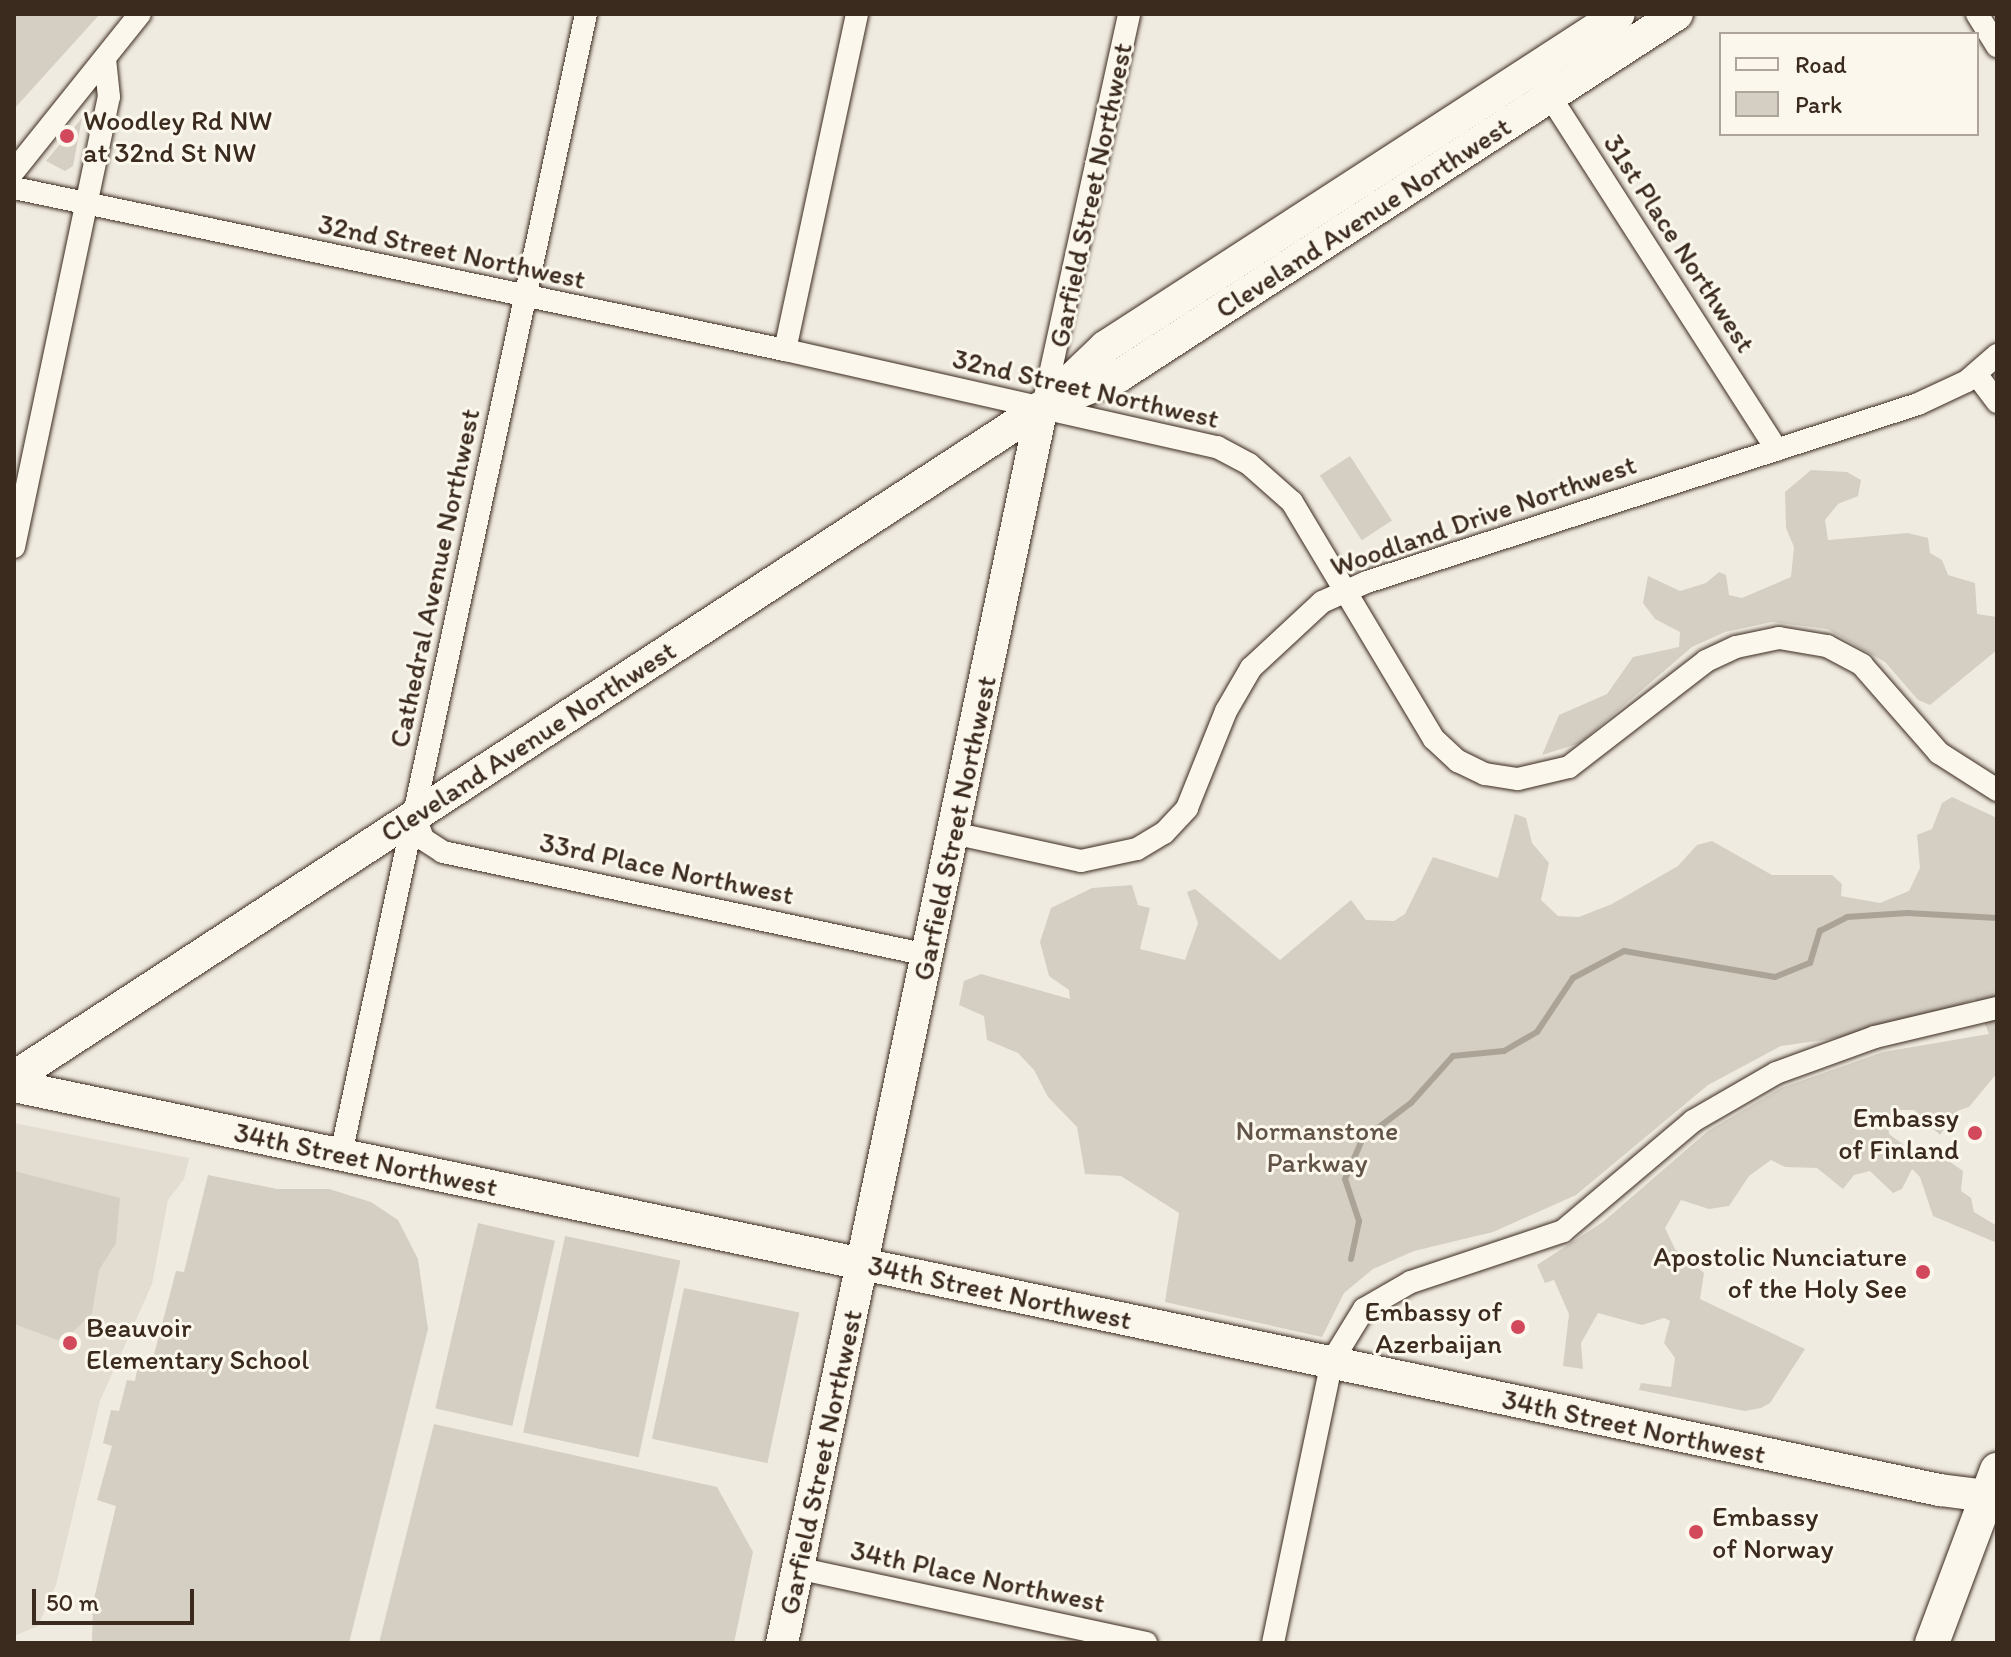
<!DOCTYPE html>
<html>
<head>
<meta charset="utf-8">
<style>
  body { margin:0 }
  #map { position:relative; width:2011px; height:1657px; overflow:hidden; background:#f0ebe0; font-family:Itim,sans-serif }
  div>[style] { position:absolute }
  .built>* { inset:0; background:#e2dcd1 }
  .green>* { inset:0; background:#d5cec3; transform-origin:0 0 }
  .stream>* { height:6px; margin:-3px; padding:0 3px; transform-origin:3px; border-radius:3px; background:#aca397 }
  .roads { filter:drop-shadow(0 0 2px #3b2a1e) drop-shadow(0 0 2px #3b2a1e) }
  .street>* { height:22px; margin:-11px; padding:0 11px; transform-origin:11px; border-radius:11px; background:#fbf7ec }
  .secondary>* { height:32px; margin:-16px; padding:0 16px; transform-origin:16px; border-radius:16px; background:#fbf7ec }
  .primary>* { height:34px; margin:-17px; padding:0 17px; transform-origin:17px; border-radius:17px; background:#fbf7ec }
  .dots>* { width:22px; height:22px; translate:-50% -50%; box-sizing:border-box; border:4px solid #fbf7ec; border-radius:50% }
  span { translate:-50% -50%; white-space:nowrap; text-align:center; line-height:1.15; -webkit-text-stroke:6px #fbf7ec; paint-order:stroke }
  .poi-label { font-size:28px; color:#3b2a1e }
  .left { translate:0 -50%; text-align:left }
  .right { translate:-100% -50%; text-align:right }
  .street-label { font-size:28px; color:#3b2a1e }
  .park-label { font-size:28px; color:#625347 }
  .frame { position:absolute; inset:0; border:16px solid #3b2a1e; pointer-events:none }
  .legend { position:absolute; left:1719px; top:32px; width:260px; height:104px; box-sizing:border-box; background:#fbf7ec; border:2px solid #aea59a; margin:0; padding:10px 14px; list-style:none; font-size:24px; color:#3b2a1e }
  .legend li { display:flex; align-items:center; gap:16px; height:40px }
  .legend b { width:40px; border:2px solid #aea59a }
  .scale { position:absolute; left:32px; top:1589px; width:162px; height:36px; box-sizing:border-box; border:4px solid #3b2a1e; border-top:0; padding-left:10px; font-size:24px; line-height:28px; white-space:nowrap; color:#3b2a1e; -webkit-text-stroke:6px #fbf7ec; paint-order:stroke }
</style>
</head>
<body>
<div id="map">
  <div class="built">
    <i style="clip-path:polygon(14px 1123px,189px 1158px,184px 1179px,168px 1200px,152px 1284px,100px 1401px,56px 1585px,38px 1626px,14px 1636px)"></i>
  </div>
  <div class="green">
    <i style="clip-path:polygon(14px 14px,100px 14px,14px 109px)"></i>
    <i style="clip-path:polygon(82px 118px,73px 166px,65px 171px,46px 161px)"></i>
    <i style="left:1350px;top:456px;width:77px;height:36px;rotate:57deg"></i>
    <i style="clip-path:polygon(1811px 470px,1847px 472px,1861px 480px,1858px 496px,1838px 504px,1825px 520px,1828px 540px,1908px 533px,1928px 538px,1930px 553px,1942px 560px,1948px 575px,1975px 583px,1977px 614px,1997px 617px,1997px 650px,1930px 705px,1918px 700px,1885px 662px,1827px 629px,1772px 622px,1725px 632px,1692px 647px,1580px 743px,1542px 755px,1559px 715px,1607px 694px,1633px 657px,1679px 647px,1680px 632px,1655px 619px,1643px 603px,1648px 576px,1680px 591px,1706px 583px,1719px 572px,1726px 575px,1729px 595px,1742px 598px,1791px 577px,1794px 547px,1786px 528px,1785px 492px)"></i>
    <i style="clip-path:polygon(1952px 797px,1997px 818px,1997px 1073px,1969px 1107px,1957px 1111px,1940px 1135px,1914px 1110px,1899px 1110px,1888px 1123px,1889px 1134px,1927px 1162px,1943px 1157px,1963px 1171px,1961px 1191px,1971px 1198px,1974px 1212px,1997px 1226px,1997px 1243px,1933px 1216px,1920px 1177px,1912px 1169px,1902px 1189px,1893px 1193px,1870px 1171px,1854px 1175px,1843px 1189px,1817px 1168px,1785px 1167px,1771px 1160px,1749px 1176px,1729px 1206px,1709px 1209px,1681px 1200px,1665px 1228px,1675px 1249px,1704px 1273px,1700px 1299px,1805px 1349px,1770px 1403px,1761px 1408px,1745px 1411px,1639px 1390px,1641px 1383px,1671px 1387px,1675px 1358px,1664px 1343px,1670px 1321px,1664px 1318px,1642px 1325px,1598px 1313px,1581px 1343px,1583px 1369px,1563px 1366px,1569px 1314px,1554px 1280px,1545px 1283px,1537px 1265px,1603px 1222px,1708px 1131px,1781px 1088px,1883px 1052px,1989px 1034px,1975px 999px,1930px 1018px,1860px 1035px,1781px 1046px,1708px 1085px,1576px 1195px,1493px 1232px,1414px 1251px,1373px 1269px,1344px 1293px,1322px 1337px,1165px 1302px,1179px 1213px,1121px 1176px,1085px 1174px,1077px 1127px,1048px 1097px,1034px 1070px,1018px 1053px,987px 1040px,984px 1016px,959px 1005px,964px 981px,981px 974px,1070px 999px,1069px 990px,1049px 976px,1040px 942px,1051px 908px,1092px 888px,1132px 885px,1138px 905px,1150px 908px,1140px 949px,1185px 960px,1198px 923px,1187px 892px,1195px 889px,1280px 960px,1351px 900px,1366px 920px,1394px 921px,1405px 914px,1433px 857px,1498px 878px,1515px 814px,1526px 818px,1532px 843px,1549px 863px,1541px 900px,1558px 916px,1579px 917px,1612px 904px,1678px 866px,1697px 845px,1712px 841px,1772px 875px,1832px 875px,1842px 884px,1841px 896px,1880px 903px,1909px 891px,1920px 868px,1917px 835px,1932px 829px,1942px 803px)"></i>
    <i style="clip-path:polygon(14px 1171px,120px 1198px,116px 1243px,99px 1270px,92px 1313px,63px 1342px,14px 1324px)"></i>
    <i style="clip-path:polygon(208px 1175px,277px 1189px,329px 1189px,371px 1202px,398px 1220px,418px 1259px,428px 1329px,349px 1643px,92px 1643px,93px 1603px,116px 1506px,97px 1500px,112px 1446px,103px 1443px,111px 1410px,119px 1411px,127px 1380px,135px 1381px,138px 1364px,151px 1366px,176px 1271px,184px 1272px)"></i>
    <i style="left:478px;top:1223px;width:79px;height:190px;rotate:13deg"></i>
    <i style="left:565px;top:1236px;width:118px;height:201px;rotate:12deg"></i>
    <i style="left:684px;top:1288px;width:118px;height:154px;rotate:12deg"></i>
    <i style="clip-path:polygon(434px 1424px,717px 1487px,753px 1552px,734px 1643px,379px 1643px)"></i>
  </div>
  <div class="stream">
    <i style="left:1351px;top:1259px;width:39px;rotate:-78deg"></i>
    <i style="left:1359px;top:1221px;width:44px;rotate:-108.4deg"></i>
    <i style="left:1345px;top:1179px;width:43px;rotate:-66.4deg"></i>
    <i style="left:1362px;top:1140px;width:61px;rotate:-37.1deg"></i>
    <i style="left:1411px;top:1103px;width:63px;rotate:-48.2deg"></i>
    <i style="left:1453px;top:1056px;width:51px;rotate:-5.6deg"></i>
    <i style="left:1504px;top:1051px;width:38px;rotate:-30deg"></i>
    <i style="left:1537px;top:1032px;width:65px;rotate:-56.3deg"></i>
    <i style="left:1573px;top:978px;width:58px;rotate:-27.9deg"></i>
    <i style="left:1624px;top:951px;width:153px;rotate:9.8deg"></i>
    <i style="left:1775px;top:977px;width:38px;rotate:-22deg"></i>
    <i style="left:1810px;top:963px;width:34px;rotate:-73deg"></i>
    <i style="left:1820px;top:931px;width:30px;rotate:-27deg"></i>
    <i style="left:1847px;top:917px;width:60px;rotate:-3.8deg"></i>
    <i style="left:1907px;top:913px;width:90px;rotate:3.2deg"></i>
  </div>
  <div class="roads">
    <div class="street">
      <i style="left:1977px;top:14px;width:38px;rotate:58deg"></i>
      <i style="left:1544px;top:87px;width:431px;rotate:57.3deg"></i>
      <i style="left:14px;top:171px;width:201px;rotate:-51.3deg"></i>
      <i style="left:14px;top:188px;width:788px;rotate:11.87deg"></i>
      <i style="left:785px;top:350px;width:443px;rotate:12.7deg"></i>
      <i style="left:1217px;top:447px;width:36px;rotate:28deg"></i>
      <i style="left:1249px;top:464px;width:57px;rotate:41.5deg"></i>
      <i style="left:1292px;top:502px;width:276px;rotate:59.1deg"></i>
      <i style="left:1434px;top:739px;width:33px;rotate:43deg"></i>
      <i style="left:1458px;top:761px;width:30px;rotate:26deg"></i>
      <i style="left:1485px;top:774px;width:33px;rotate:9deg"></i>
      <i style="left:1518px;top:779px;width:52px;rotate:-13.2deg"></i>
      <i style="left:1569px;top:767px;width:173px;rotate:-37.7deg"></i>
      <i style="left:1706px;top:661px;width:33px;rotate:-25deg"></i>
      <i style="left:1736px;top:647px;width:44px;rotate:-11.8deg"></i>
      <i style="left:1779px;top:638px;width:49px;rotate:9.5deg"></i>
      <i style="left:1827px;top:646px;width:40px;rotate:28deg"></i>
      <i style="left:1862px;top:665px;width:117px;rotate:48.8deg"></i>
      <i style="left:1939px;top:753px;width:69px;rotate:32.5deg"></i>
      <i style="left:785px;top:350px;width:344px;rotate:-77.9deg"></i>
      <i style="left:1976px;top:374px;width:35px;rotate:53deg"></i>
      <i style="left:1043px;top:406px;width:401px;rotate:-77.6deg"></i>
      <i style="left:14px;top:547px;width:460px;rotate:-78.1deg"></i>
      <i style="left:109px;top:97px;width:37px;rotate:-96deg"></i>
      <i style="left:414px;top:815px;width:26px;rotate:69deg"></i>
      <i style="left:423px;top:839px;width:24px;rotate:33deg"></i>
      <i style="left:443px;top:852px;width:495px;rotate:12deg"></i>
      <i style="left:953px;top:833px;width:131px;rotate:12.3deg"></i>
      <i style="left:1081px;top:861px;width:57px;rotate:-12.1deg"></i>
      <i style="left:1137px;top:849px;width:31px;rotate:-31deg"></i>
      <i style="left:1164px;top:833px;width:34px;rotate:-47deg"></i>
      <i style="left:1187px;top:808px;width:105px;rotate:-68.1deg"></i>
      <i style="left:1226px;top:711px;width:50px;rotate:-59.8deg"></i>
      <i style="left:1251px;top:668px;width:97px;rotate:-42.9deg"></i>
      <i style="left:1322px;top:602px;width:49px;rotate:-24deg"></i>
      <i style="left:1367px;top:582px;width:579px;rotate:-17.9deg"></i>
      <i style="left:1918px;top:404px;width:54px;rotate:-25.1deg"></i>
      <i style="left:1967px;top:381px;width:40px;rotate:-41deg"></i>
      <i style="left:341px;top:1154px;width:1166px;rotate:-77.87deg"></i>
      <i style="left:797px;top:1568px;width:357px;rotate:12.1deg"></i>
      <i style="left:1273px;top:1643px;width:288px;rotate:-78.2deg"></i>
      <i style="left:1332px;top:1361px;width:61px;rotate:-58.4deg"></i>
      <i style="left:1364px;top:1309px;width:54px;rotate:-29.9deg"></i>
      <i style="left:1411px;top:1282px;width:160px;rotate:-18.5deg"></i>
      <i style="left:1563px;top:1231px;width:170px;rotate:-40.2deg"></i>
      <i style="left:1693px;top:1121px;width:96px;rotate:-30deg"></i>
      <i style="left:1776px;top:1073px;width:105px;rotate:-20deg"></i>
      <i style="left:1875px;top:1037px;width:125px;rotate:-13.4deg"></i>
    </div>
    <div class="secondary">
      <i style="left:1056px;top:394px;width:68px;rotate:-43.8deg"></i>
      <i style="left:1105px;top:347px;width:612px;rotate:-32.94deg"></i>
      <i style="left:14px;top:1077px;width:1227px;rotate:-33.09deg"></i>
      <i style="left:1042px;top:407px;width:83px;rotate:-21.9deg"></i>
      <i style="left:1119px;top:376px;width:665px;rotate:-32.97deg"></i>
      <i style="left:14px;top:1086px;width:1968px;rotate:11.85deg"></i>
      <i style="left:1940px;top:1490px;width:46px;rotate:7.4deg"></i>
      <i style="left:782px;top:1643px;width:1263px;rotate:-78.12deg"></i>
    </div>
    <div class="primary">
      <i style="left:1932px;top:1643px;width:185px;rotate:-69.4deg"></i>
    </div>
  </div>
  <div class="dots">
    <i style="left:67px;top:136px;background:#d1495b"></i>
    <i style="left:1975px;top:1133px;background:#d1495b"></i>
    <i style="left:1923px;top:1272px;background:#d1495b"></i>
    <i style="left:1518px;top:1327px;background:#d1495b"></i>
    <i style="left:70px;top:1343px;background:#d1495b"></i>
    <i style="left:1696px;top:1532px;background:#d1495b"></i>
  </div>
  <div class="poi-label">
    <span class="left" style="left:83px;top:136px">Woodley Rd NW<br>at 32nd St NW</span>
    <span class="right" style="left:1959px;top:1133px">Embassy<br>of Finland</span>
    <span class="right" style="left:1907px;top:1272px">Apostolic Nunciature<br>of the Holy See</span>
    <span class="right" style="left:1502px;top:1327px">Embassy of<br>Azerbaijan</span>
    <span class="left" style="left:86px;top:1343px">Beauvoir<br>Elementary School</span>
    <span class="left" style="left:1712px;top:1532px">Embassy<br>of Norway</span>
  </div>
  <div class="street-label">
    <span style="left:1090px;top:195px;rotate:-78deg">Garfield Street Northwest</span>
    <span style="left:1363px;top:217px;rotate:-33deg">Cleveland Avenue Northwest</span>
    <span style="left:1680px;top:243px;rotate:57deg">31st Place Northwest</span>
    <span style="left:452px;top:251px;rotate:12deg">32nd Street Northwest</span>
    <span style="left:1086px;top:388px;rotate:13deg">32nd Street Northwest</span>
    <span style="left:1483px;top:515px;rotate:-19deg">Woodland Drive Northwest</span>
    <span style="left:434px;top:578px;rotate:-78deg">Cathedral Avenue Northwest</span>
    <span style="left:528px;top:741px;rotate:-33deg">Cleveland Avenue Northwest</span>
    <span style="left:954px;top:828px;rotate:-78deg">Garfield Street Northwest</span>
    <span style="left:667px;top:868px;rotate:12deg">33rd Place Northwest</span>
    <span style="left:366px;top:1159px;rotate:12deg">34th Street Northwest</span>
    <span style="left:1000px;top:1292px;rotate:12deg">34th Street Northwest</span>
    <span style="left:1634px;top:1426px;rotate:12deg">34th Street Northwest</span>
    <span style="left:820px;top:1462px;rotate:-78deg">Garfield Street Northwest</span>
    <span style="left:978px;top:1576px;rotate:12deg">34th Place Northwest</span>
  </div>
  <div class="park-label">
    <span style="left:1317px;top:1146px">Normanstone<br>Parkway</span>
  </div>
  <div class="frame"></div>
  <ul class="legend">
  <li><b style="height:10px;background:#fbf7ec"></b>Road</li>
  <li><b style="height:22px;background:#d5cec3"></b>Park</li>
  </ul>
  <div class="scale">50 m</div>
</div>
</body>
</html>
